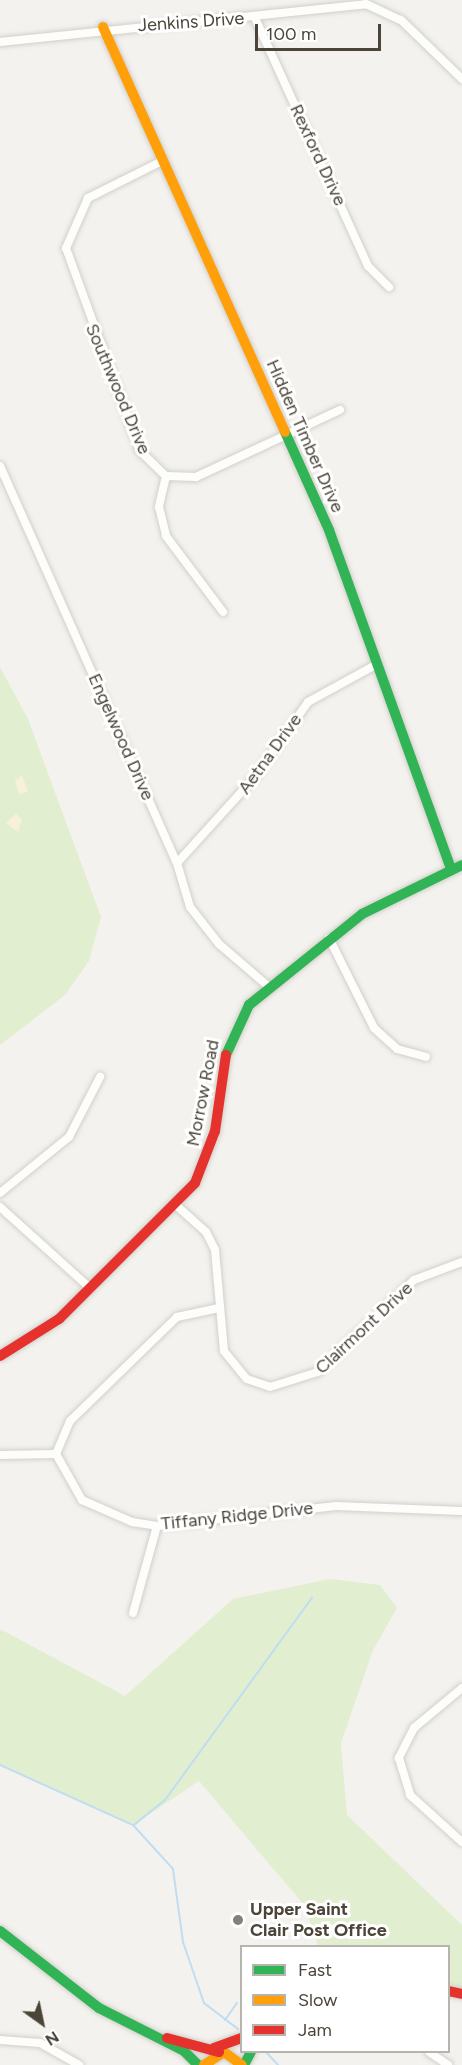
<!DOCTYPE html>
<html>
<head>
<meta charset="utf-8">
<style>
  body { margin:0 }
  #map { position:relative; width:462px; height:2065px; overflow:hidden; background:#f4f2ee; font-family:Figtree,sans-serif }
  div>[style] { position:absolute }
  .green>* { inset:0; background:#e1eecf }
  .sand>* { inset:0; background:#f7f0da }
  .stream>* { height:2px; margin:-1px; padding:0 1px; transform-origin:1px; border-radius:1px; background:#c0ddf1 }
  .roads { filter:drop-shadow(0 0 2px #d2d0cb) drop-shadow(0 0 2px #d2d0cb) }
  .street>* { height:8px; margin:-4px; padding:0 4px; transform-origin:4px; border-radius:4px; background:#fdfdfc }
  .fast>* { height:10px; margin:-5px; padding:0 5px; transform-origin:5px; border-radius:5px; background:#30b455 }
  .slow>* { height:10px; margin:-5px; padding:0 5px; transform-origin:5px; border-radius:5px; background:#ff9f0a }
  .jam>* { height:10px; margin:-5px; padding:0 5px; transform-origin:5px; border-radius:5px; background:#e5322d }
  .dots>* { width:16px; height:16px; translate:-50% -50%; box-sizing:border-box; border:3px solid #fff; border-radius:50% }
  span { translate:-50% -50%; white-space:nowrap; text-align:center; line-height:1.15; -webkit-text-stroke:6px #fff; paint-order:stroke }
  .street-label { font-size:18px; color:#4b4439 }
  .poi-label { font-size:18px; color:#4b4439; font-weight:700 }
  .left { translate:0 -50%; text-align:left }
  .legend { position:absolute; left:240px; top:1945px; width:210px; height:108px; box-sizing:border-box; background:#fff; border:2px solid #b7b4b0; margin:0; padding:8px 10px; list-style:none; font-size:18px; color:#4b4439 }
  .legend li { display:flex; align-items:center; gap:12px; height:30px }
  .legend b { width:30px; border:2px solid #b7b4b0 }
  .north { position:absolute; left:12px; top:1993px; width:60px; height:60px; -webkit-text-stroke:4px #fff; paint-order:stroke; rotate:147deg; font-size:16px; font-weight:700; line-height:24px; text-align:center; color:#4b4439 }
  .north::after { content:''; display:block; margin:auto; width:21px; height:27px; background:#4b4439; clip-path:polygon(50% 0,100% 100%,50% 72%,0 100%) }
  .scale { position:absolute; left:255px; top:24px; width:126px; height:27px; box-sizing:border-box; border:3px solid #4b4439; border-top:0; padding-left:8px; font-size:18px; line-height:21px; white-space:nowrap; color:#4b4439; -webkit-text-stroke:4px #fff; paint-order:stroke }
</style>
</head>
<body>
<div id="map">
  <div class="green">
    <i style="clip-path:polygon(0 667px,28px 719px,101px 917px,89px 961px,65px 995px,0 1045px)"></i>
    <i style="clip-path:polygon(330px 1579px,380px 1585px,397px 1608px,373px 1650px,341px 1743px,347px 1815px,462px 1925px,462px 1996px,449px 1994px,448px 1946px,318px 1946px,304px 1905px,199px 1781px,133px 1825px,0 1765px,0 1629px,125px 1696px,233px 1599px)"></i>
  </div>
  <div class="sand">
    <i style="clip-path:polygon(22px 775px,28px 791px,19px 795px,15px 781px)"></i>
    <i style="clip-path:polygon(16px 814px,22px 819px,18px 832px,6px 823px)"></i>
  </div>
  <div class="stream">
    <i style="left:0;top:1765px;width:146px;rotate:24.3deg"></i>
    <i style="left:133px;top:1825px;width:59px;rotate:47.7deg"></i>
    <i style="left:173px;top:1869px;width:74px;rotate:82.2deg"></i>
    <i style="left:183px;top:1942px;width:65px;rotate:71deg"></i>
    <i style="left:204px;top:2003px;width:43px;rotate:37.4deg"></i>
    <i style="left:134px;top:1825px;width:40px;rotate:-39deg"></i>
    <i style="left:165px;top:1800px;width:250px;rotate:-54deg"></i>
    <i style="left:225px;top:2020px;width:21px;rotate:-55deg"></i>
    <i style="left:266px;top:2052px;width:18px;rotate:47deg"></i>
  </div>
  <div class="roads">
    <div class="street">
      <i style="left:255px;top:18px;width:273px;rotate:65.5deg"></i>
      <i style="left:368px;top:266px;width:30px;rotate:45deg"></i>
      <i style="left:0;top:42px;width:368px;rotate:-5.9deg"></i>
      <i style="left:366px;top:4px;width:38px;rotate:25deg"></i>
      <i style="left:401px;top:20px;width:85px;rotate:44deg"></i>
      <i style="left:162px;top:161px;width:83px;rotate:153.4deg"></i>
      <i style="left:88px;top:198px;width:55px;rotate:113.7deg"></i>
      <i style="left:66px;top:248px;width:216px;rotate:70deg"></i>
      <i style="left:140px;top:451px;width:36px;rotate:44deg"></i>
      <i style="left:166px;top:476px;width:30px;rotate:2deg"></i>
      <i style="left:196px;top:477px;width:159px;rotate:-25deg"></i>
      <i style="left:0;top:466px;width:435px;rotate:66deg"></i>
      <i style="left:177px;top:863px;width:46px;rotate:73.5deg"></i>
      <i style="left:190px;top:907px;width:47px;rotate:51.9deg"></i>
      <i style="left:219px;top:944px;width:66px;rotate:40.7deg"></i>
      <i style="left:166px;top:476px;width:32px;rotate:103deg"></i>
      <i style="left:159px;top:507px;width:30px;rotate:76deg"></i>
      <i style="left:166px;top:536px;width:95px;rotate:53.1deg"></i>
      <i style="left:177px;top:863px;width:115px;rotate:-47.8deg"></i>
      <i style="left:254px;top:778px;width:93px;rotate:-54.6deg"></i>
      <i style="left:308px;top:702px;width:79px;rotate:-28.8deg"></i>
      <i style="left:329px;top:938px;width:101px;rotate:63.4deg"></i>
      <i style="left:374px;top:1028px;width:31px;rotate:42deg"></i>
      <i style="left:397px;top:1049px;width:30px;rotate:15deg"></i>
      <i style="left:0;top:1193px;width:89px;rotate:-39.1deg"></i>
      <i style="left:69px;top:1137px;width:68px;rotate:-62.7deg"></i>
      <i style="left:177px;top:1206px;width:39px;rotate:42deg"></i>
      <i style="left:206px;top:1232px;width:20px;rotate:63deg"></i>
      <i style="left:215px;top:1250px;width:101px;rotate:84.9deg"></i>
      <i style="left:224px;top:1351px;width:36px;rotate:51deg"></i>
      <i style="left:247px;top:1379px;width:24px;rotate:19deg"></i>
      <i style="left:270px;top:1387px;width:50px;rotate:-17.4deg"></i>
      <i style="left:318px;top:1372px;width:133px;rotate:-43.8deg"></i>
      <i style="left:414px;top:1280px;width:51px;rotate:-20.6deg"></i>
      <i style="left:0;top:1207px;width:122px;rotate:42deg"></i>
      <i style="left:219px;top:1308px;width:43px;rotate:167.9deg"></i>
      <i style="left:177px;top:1317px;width:149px;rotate:135.8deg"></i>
      <i style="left:70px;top:1421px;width:36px;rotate:113deg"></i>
      <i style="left:56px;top:1454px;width:53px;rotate:60.5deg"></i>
      <i style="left:82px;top:1500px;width:55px;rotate:23.7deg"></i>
      <i style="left:132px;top:1522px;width:25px;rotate:9deg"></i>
      <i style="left:157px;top:1526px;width:180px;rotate:-6.4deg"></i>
      <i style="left:336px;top:1506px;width:126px;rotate:2.3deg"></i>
      <i style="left:0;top:1455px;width:56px;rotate:-1deg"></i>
      <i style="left:133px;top:1613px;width:90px;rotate:-74.6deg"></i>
      <i style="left:462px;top:1688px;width:62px;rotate:140.2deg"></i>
      <i style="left:414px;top:1728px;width:34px;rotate:117deg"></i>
      <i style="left:399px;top:1758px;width:39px;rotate:73deg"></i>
      <i style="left:410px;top:1795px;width:70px;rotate:42.1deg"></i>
      <i style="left:0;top:2040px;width:40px;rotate:4.3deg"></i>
      <i style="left:40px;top:2043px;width:45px;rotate:29.4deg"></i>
      <i style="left:429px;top:2052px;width:23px;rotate:34deg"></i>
    </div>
    <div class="fast">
      <i style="left:285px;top:432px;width:107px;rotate:65.8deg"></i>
      <i style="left:329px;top:530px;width:359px;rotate:70.2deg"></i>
      <i style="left:226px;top:1055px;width:55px;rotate:-65.3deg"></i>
      <i style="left:249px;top:1005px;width:145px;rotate:-38.8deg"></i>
      <i style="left:362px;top:914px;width:111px;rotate:-26.1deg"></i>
      <i style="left:0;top:1931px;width:125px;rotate:37.9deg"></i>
      <i style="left:99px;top:2008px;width:95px;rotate:26.8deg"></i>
      <i style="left:184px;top:2051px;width:20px;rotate:45deg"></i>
      <i style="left:244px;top:2065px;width:15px;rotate:-62deg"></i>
    </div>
    <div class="slow">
      <i style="left:103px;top:27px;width:444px;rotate:65.8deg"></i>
      <i style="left:204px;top:2065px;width:24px;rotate:-33deg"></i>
      <i style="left:224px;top:2052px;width:22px;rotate:36deg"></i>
    </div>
    <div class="jam">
      <i style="left:0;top:1356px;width:70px;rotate:-32.1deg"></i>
      <i style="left:59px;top:1319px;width:192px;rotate:-45deg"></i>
      <i style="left:195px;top:1183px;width:56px;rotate:-69deg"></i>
      <i style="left:215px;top:1131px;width:77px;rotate:-81.8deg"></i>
      <i style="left:448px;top:1991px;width:14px;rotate:12deg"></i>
      <i style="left:167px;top:2038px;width:54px;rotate:15.1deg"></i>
      <i style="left:214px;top:2048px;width:30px;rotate:-20deg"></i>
    </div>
  </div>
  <div class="dots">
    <i style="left:238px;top:1920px;background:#868178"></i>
  </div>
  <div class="street-label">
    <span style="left:191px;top:22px;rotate:-4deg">Jenkins Drive</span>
    <span style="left:318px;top:155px;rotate:65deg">Rexford Drive</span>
    <span style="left:118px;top:389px;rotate:67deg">Southwood Drive</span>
    <span style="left:305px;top:436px;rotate:66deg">Hidden Timber Drive</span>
    <span style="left:121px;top:737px;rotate:66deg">Engelwood Drive</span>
    <span style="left:270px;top:754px;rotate:-54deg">Aetna Drive</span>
    <span style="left:203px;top:1093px;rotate:-79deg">Morrow Road</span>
    <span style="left:364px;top:1328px;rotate:-43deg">Clairmont Drive</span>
    <span style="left:237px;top:1516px;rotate:-6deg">Tiffany Ridge Drive</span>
  </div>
  <div class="poi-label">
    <span class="left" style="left:250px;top:1920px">Upper Saint<br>Clair Post Office</span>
  </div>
  <ul class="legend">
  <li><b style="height:8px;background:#30b455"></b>Fast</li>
  <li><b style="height:8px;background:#ff9f0a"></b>Slow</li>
  <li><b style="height:8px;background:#e5322d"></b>Jam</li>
  </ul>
  <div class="north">N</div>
  <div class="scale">100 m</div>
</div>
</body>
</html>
